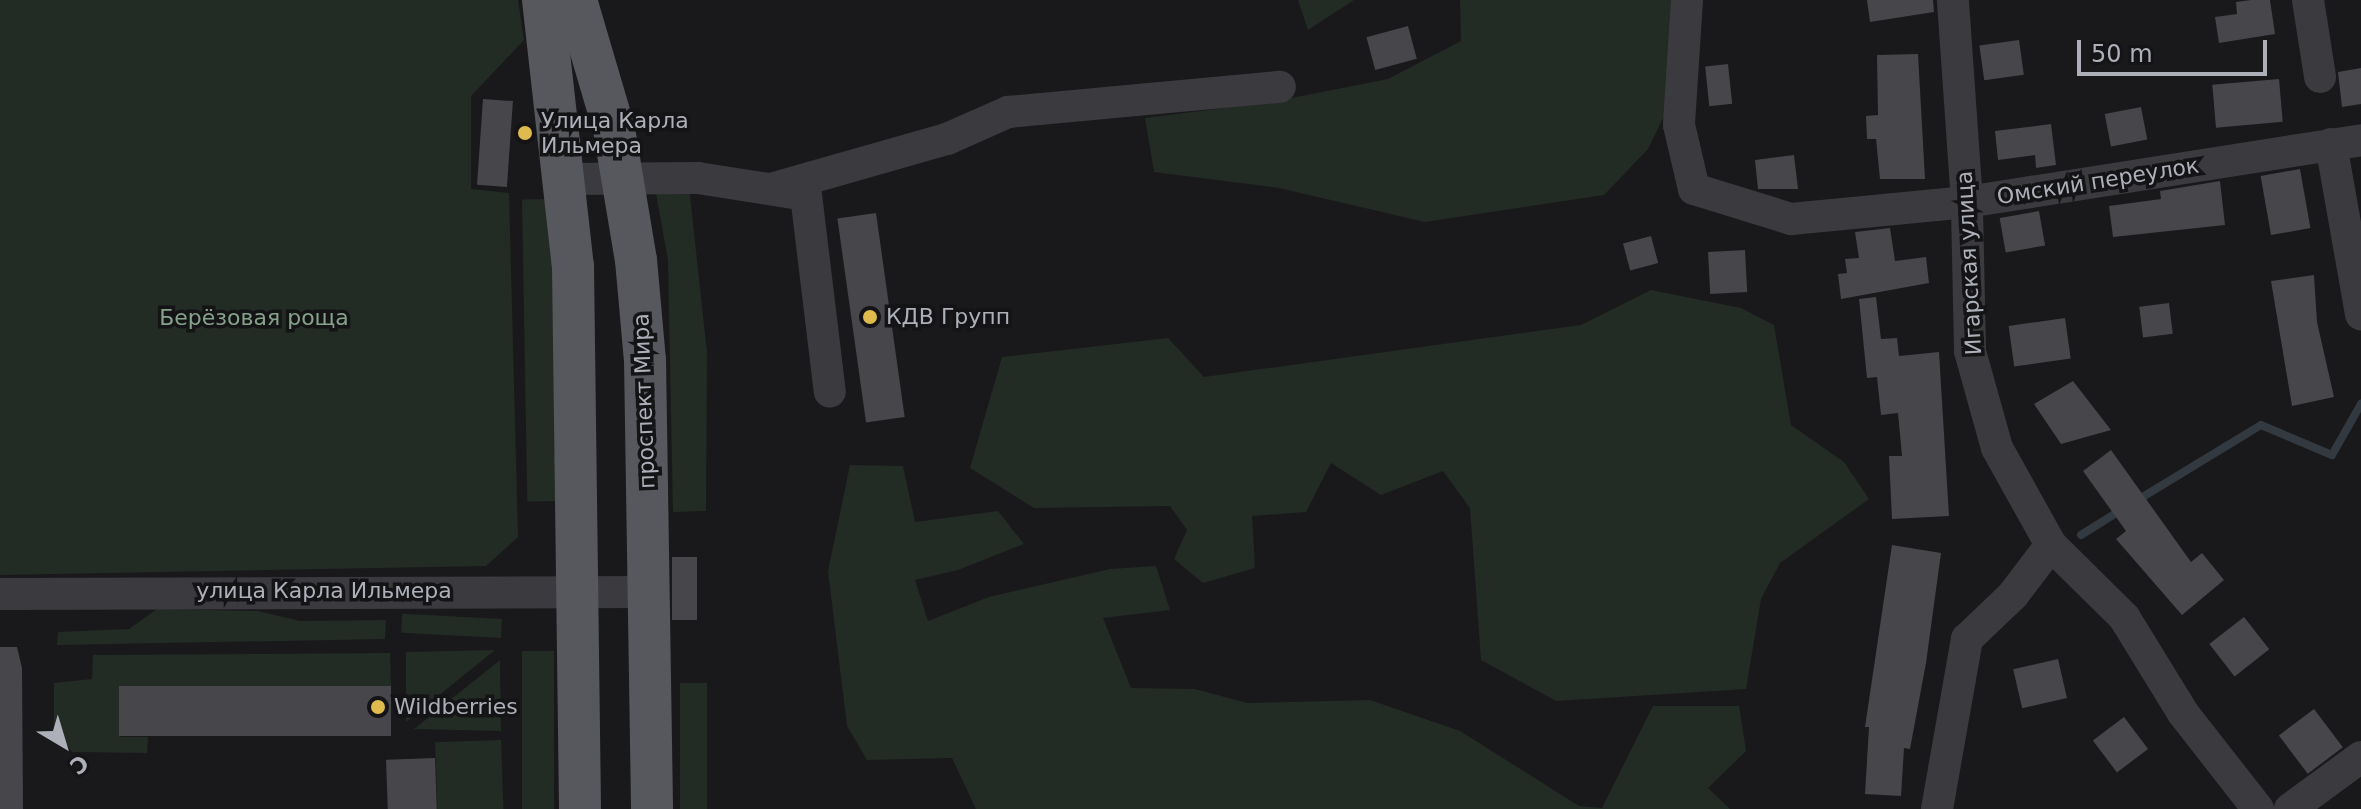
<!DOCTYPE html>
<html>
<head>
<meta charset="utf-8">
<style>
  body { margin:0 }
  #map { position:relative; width:2361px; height:809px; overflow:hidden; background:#19191b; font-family:"DejaVu Sans",sans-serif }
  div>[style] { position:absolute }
  .green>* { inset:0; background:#232b25; transform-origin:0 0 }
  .stream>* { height:8px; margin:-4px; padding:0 4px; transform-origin:4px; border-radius:4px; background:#323940 }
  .building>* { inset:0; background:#46464b; transform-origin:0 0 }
  .minor>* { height:32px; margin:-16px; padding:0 16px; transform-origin:16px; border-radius:16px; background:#3b3b3f }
  .major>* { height:42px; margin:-21px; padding:0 21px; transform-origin:21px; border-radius:21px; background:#57585e }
  .dots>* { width:22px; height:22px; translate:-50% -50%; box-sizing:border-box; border:4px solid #141416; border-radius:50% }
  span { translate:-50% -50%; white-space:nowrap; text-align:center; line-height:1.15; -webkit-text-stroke:7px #141416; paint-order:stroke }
  .poi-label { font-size:22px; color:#adb0b9 }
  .left { translate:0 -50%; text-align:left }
  .street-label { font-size:22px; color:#adb0b9 }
  .park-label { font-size:22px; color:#86a28a }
  .north { position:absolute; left:24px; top:705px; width:80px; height:80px; -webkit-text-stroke:6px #141416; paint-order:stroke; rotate:142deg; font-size:22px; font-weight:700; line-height:32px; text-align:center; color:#adb0b9 }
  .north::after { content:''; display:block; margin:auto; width:28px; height:36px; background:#adb0b9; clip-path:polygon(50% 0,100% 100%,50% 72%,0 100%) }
  .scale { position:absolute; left:2077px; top:40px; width:190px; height:36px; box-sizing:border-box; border:4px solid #adb0b9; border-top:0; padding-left:10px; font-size:24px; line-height:28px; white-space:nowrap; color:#adb0b9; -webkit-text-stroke:6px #141416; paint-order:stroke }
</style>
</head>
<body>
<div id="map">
  <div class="green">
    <i style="clip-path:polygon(0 0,518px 0,524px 40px,471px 96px,471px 189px,509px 193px,518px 537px,486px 566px,0 575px)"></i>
    <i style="clip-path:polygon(1298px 0,1354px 0,1308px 30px)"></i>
    <i style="clip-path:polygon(1460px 0,1676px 0,1670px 104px,1648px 149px,1604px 195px,1425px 222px,1279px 188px,1154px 172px,1145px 118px,1271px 102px,1388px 79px,1461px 41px)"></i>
    <i style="clip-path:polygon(689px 187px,707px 352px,706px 511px,673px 512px,668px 260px,655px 188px)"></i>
    <i style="left:557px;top:199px;width:302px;height:35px;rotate:89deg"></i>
    <i style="clip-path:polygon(1651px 290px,1741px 308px,1774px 325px,1791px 425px,1844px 462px,1869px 499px,1780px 563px,1761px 599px,1746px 689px,1556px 701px,1481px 660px,1470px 508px,1443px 471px,1381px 495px,1331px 463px,1306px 512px,1252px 516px,1255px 568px,1203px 583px,1174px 559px,1187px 530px,1170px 506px,1034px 508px,970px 468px,1002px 357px,1168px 338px,1204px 377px,1581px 325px)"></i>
    <i style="clip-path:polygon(850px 465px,903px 466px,915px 522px,998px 511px,1024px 544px,958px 570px,915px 580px,928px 621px,989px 597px,1110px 569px,1156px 566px,1170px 610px,1103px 618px,1131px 688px,1195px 689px,1247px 703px,1370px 700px,1460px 731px,1579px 806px,1602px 808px,1653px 706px,1739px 706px,1746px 751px,1708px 788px,1730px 809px,976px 809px,952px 758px,867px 760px,847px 726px,828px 571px)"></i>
    <i style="clip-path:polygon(157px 609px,258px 611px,300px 621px,386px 620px,385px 639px,57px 645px,58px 632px,129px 629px)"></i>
    <i style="left:502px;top:619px;width:19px;height:100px;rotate:93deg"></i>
    <i style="clip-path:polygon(495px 650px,406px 722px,406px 652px)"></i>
    <i style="left:522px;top:651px;width:32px;height:158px"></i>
    <i style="clip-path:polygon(390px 653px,391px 686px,120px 688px,120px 737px,148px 737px,147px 753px,72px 752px,54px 729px,54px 683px,92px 679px,93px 655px)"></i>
    <i style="clip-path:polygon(500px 660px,501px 731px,414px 729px)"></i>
    <i style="left:680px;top:683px;width:27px;height:126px"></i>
    <i style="left:501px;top:740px;width:69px;height:66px;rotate:88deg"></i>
  </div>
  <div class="stream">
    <i style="left:2136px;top:501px;width:146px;rotate:-31.3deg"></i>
    <i style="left:2261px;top:425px;width:77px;rotate:22.9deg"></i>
    <i style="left:2332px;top:455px;width:59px;rotate:-60.4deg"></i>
    <i style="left:2081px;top:535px;width:47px;rotate:-32deg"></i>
  </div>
  <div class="building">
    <i style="clip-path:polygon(1867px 0,1933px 0,1934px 12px,1870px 22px)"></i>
    <i style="clip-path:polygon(2251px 0,2270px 0,2275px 34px,2219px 43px,2215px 17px,2237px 14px,2236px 2px)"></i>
    <i style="left:1408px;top:26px;width:34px;height:43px;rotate:75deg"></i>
    <i style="left:2019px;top:40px;width:35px;height:40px;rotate:82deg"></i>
    <i style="clip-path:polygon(1918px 54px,1925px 179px,1880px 179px,1876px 139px,1867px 139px,1866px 116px,1878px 115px,1877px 55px)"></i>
    <i style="left:1728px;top:64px;width:40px;height:23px;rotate:84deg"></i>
    <i style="clip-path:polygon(2361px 68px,2361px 104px,2342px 107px,2338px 72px)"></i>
    <i style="left:2279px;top:79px;width:43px;height:67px;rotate:85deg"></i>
    <i style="left:483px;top:99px;width:30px;height:86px;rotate:4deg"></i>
    <i style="left:2141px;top:107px;width:33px;height:37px;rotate:79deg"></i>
    <i style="clip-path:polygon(2051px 124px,2056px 165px,2036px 168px,2035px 155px,1998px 160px,1995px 131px)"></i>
    <i style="clip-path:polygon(1794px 155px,1798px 189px,1758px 189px,1755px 160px)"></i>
    <i style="left:2300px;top:169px;width:60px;height:40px;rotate:80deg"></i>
    <i style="clip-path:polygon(2220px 181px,2225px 225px,2113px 237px,2109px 206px,2161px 199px,2160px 191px)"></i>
    <i style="left:2039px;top:211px;width:35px;height:40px;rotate:80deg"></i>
    <i style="left:876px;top:213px;width:206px;height:39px;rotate:82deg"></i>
    <i style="clip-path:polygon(1890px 228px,1895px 261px,1926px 257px,1929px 283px,1841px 299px,1838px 274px,1847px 273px,1845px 259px,1859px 258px,1855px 232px)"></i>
    <i style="left:1651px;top:236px;width:28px;height:29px;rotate:75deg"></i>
    <i style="left:1745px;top:250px;width:42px;height:37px;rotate:87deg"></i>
    <i style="clip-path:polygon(2314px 275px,2317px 322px,2334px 397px,2292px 406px,2271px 281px)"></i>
    <i style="clip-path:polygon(1876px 297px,1881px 339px,1897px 338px,1899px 356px,1939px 352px,1949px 516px,1892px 519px,1889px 456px,1902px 456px,1898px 413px,1881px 415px,1877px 377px,1867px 378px,1859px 299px)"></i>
    <i style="left:2169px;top:303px;width:31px;height:30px;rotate:83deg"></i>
    <i style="left:2065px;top:318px;width:41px;height:57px;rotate:82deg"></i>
    <i style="clip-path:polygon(2073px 381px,2111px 430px,2061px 444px,2034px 404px)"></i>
    <i style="clip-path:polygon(2111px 450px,2191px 562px,2202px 553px,2224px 580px,2182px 615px,2116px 539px,2126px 531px,2083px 471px)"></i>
    <i style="clip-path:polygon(1892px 545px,1941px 553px,1926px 663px,1910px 749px,1904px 748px,1901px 796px,1865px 794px,1869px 727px,1865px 727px)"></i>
    <i style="left:672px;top:557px;width:25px;height:63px"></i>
    <i style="left:2244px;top:617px;width:41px;height:44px;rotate:52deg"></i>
    <i style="clip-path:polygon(0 647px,17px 647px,22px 668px,23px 809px,0 809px)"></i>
    <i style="left:2058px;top:659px;width:40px;height:46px;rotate:77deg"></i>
    <i style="left:391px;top:686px;width:50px;height:272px;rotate:90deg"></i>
    <i style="left:2314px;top:709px;width:48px;height:44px;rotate:53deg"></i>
    <i style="left:2124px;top:717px;width:40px;height:39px;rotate:53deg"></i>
    <i style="left:435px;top:758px;width:51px;height:49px;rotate:88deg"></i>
  </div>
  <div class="minor">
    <i style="left:1687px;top:0;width:125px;rotate:93.7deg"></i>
    <i style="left:1679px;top:125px;width:66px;rotate:76.8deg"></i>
    <i style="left:1694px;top:189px;width:102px;rotate:17.2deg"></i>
    <i style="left:1791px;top:219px;width:177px;rotate:-5.5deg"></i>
    <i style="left:1967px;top:202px;width:399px;rotate:-8.9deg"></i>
    <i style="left:2308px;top:0;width:78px;rotate:81.1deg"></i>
    <i style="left:2331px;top:144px;width:173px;rotate:80deg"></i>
    <i style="left:566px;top:179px;width:132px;rotate:-0.4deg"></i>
    <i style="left:698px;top:178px;width:109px;rotate:8.9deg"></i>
    <i style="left:806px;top:195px;width:198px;rotate:83.1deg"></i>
    <i style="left:771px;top:189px;width:183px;rotate:-15.9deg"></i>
    <i style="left:947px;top:139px;width:67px;rotate:-23.9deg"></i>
    <i style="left:1008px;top:112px;width:273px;rotate:-5.3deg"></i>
    <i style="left:2051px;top:545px;width:103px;rotate:44.6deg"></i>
    <i style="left:2124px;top:617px;width:113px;rotate:58.4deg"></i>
    <i style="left:2183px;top:713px;width:122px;rotate:52deg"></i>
    <i style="left:0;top:594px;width:649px;rotate:-0.18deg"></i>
    <i style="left:1937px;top:809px;width:173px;rotate:-80deg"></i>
    <i style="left:1967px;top:639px;width:64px;rotate:-43.7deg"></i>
    <i style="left:2013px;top:595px;width:63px;rotate:-52.8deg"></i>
    <i style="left:2051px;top:545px;width:111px;rotate:-119.1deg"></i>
    <i style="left:1997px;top:448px;width:101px;rotate:-105.6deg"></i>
    <i style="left:1970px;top:351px;width:149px;rotate:-91.2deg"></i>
    <i style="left:1967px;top:202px;width:202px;rotate:-94deg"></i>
    <i style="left:2290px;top:809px;width:88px;rotate:-36.2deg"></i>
  </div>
  <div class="major">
    <i style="left:543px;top:0;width:268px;rotate:83.6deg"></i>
    <i style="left:573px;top:266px;width:543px;rotate:89.26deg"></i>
    <i style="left:576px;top:0;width:134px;rotate:73.6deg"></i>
    <i style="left:614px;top:129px;width:133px;rotate:80.5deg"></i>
    <i style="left:636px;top:260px;width:100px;rotate:84.9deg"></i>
    <i style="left:645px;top:360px;width:449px;rotate:89.1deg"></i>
  </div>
  <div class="dots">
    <i style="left:525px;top:133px;background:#dfba4d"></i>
    <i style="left:870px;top:317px;background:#dfba4d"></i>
    <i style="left:378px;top:707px;background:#dfba4d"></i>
  </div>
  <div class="poi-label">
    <span class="left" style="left:541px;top:133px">Улица Карла<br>Ильмера</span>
    <span class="left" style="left:886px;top:317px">КДВ Групп</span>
    <span class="left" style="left:394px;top:707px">Wildberries</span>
  </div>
  <div class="street-label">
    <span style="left:2098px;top:181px;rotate:-9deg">Омский переулок</span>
    <span style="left:1969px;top:263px;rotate:-93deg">Игарская улица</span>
    <span style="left:644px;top:401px;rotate:-92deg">проспект Мира</span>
    <span style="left:324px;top:591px">улица Карла Ильмера</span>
  </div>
  <div class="park-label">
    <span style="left:254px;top:318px">Берёзовая роща</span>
  </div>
  <div class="north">С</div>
  <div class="scale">50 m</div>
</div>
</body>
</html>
